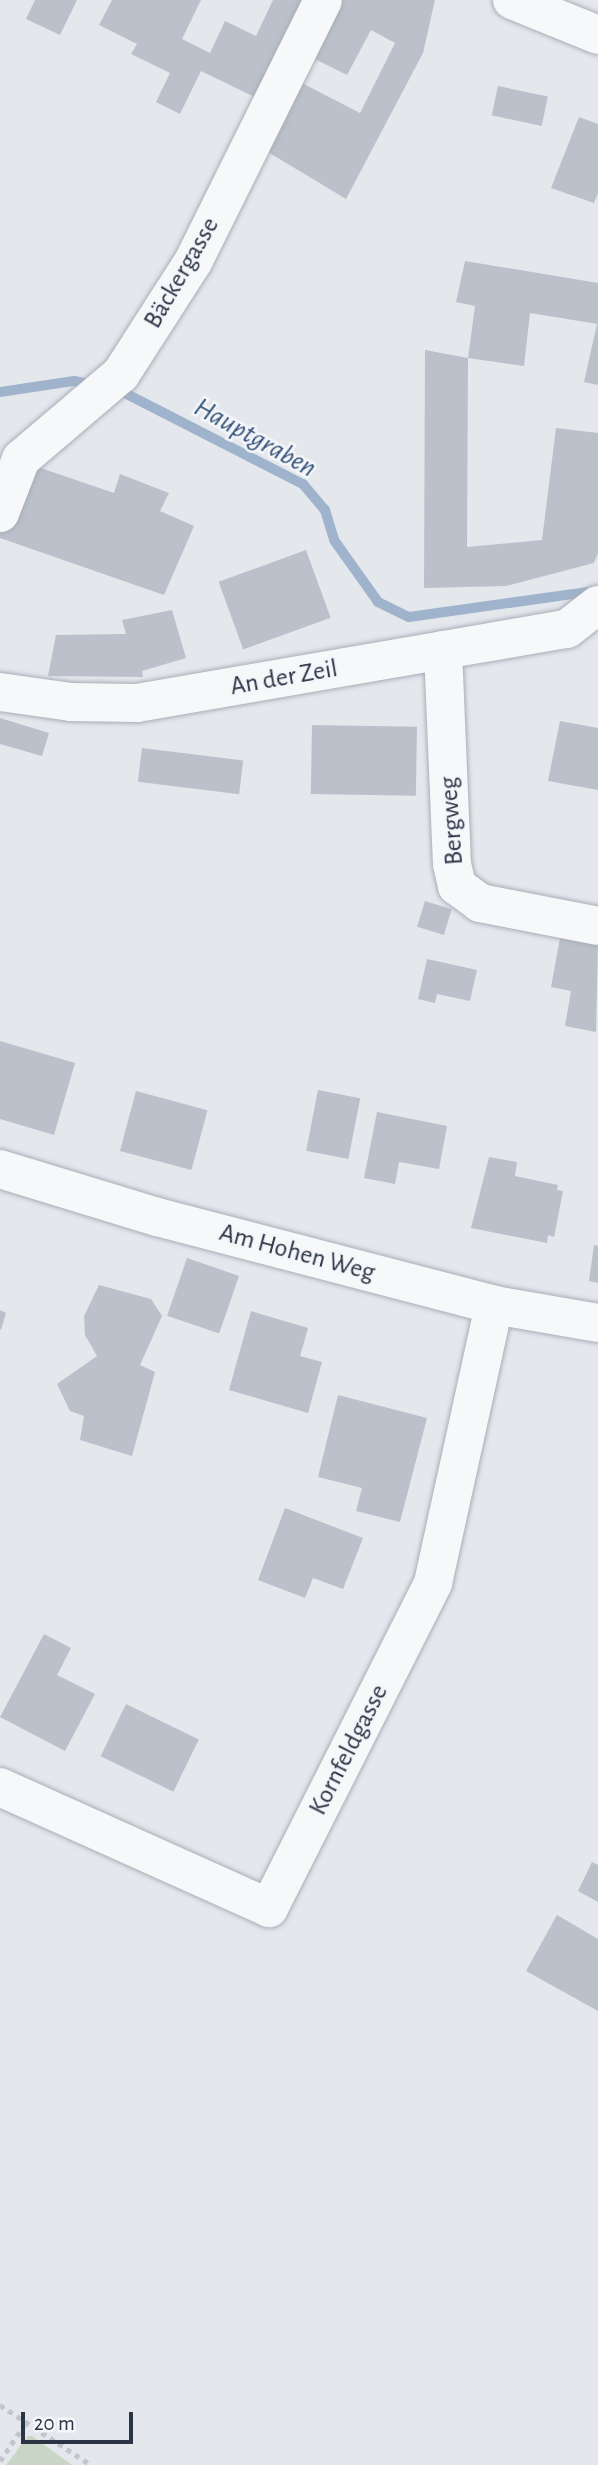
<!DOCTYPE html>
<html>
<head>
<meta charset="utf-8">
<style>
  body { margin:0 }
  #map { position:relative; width:598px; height:2465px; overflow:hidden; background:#e4e7ec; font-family:"Alegreya Sans",sans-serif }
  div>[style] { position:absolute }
  .green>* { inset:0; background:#c9d6c5 }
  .stream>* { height:10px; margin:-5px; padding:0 5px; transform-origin:5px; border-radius:5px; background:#9fb4cc }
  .building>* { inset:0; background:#bbc0ca; transform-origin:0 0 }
  .path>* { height:4.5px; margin-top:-2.25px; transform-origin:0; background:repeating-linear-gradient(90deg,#c2c5cb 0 5px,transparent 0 10px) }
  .roads { filter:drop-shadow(0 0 2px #a9aeb7) drop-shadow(0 0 2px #a9aeb7) }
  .minor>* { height:38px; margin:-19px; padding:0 19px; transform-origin:19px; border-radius:19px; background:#f7f8fa }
  .tertiary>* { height:38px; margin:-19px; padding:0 19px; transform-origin:19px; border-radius:19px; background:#f7f8fa }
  span { translate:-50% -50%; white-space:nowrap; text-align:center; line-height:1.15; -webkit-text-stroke:5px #f4f6f9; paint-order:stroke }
  .street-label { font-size:26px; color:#2b3445 }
  .water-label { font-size:28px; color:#34527a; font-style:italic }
  .scale { position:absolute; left:21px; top:2412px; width:112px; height:32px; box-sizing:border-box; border:4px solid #2b3445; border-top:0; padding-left:9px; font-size:21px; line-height:24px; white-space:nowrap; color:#2b3445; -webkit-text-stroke:5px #f4f6f9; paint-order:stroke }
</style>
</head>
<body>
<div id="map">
  <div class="green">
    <i style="clip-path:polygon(28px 2436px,32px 2436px,72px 2465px,6px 2465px)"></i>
  </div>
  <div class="stream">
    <i style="left:115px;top:388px;width:211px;rotate:27.1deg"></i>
    <i style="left:303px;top:484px;width:34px;rotate:50deg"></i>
    <i style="left:325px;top:510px;width:31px;rotate:73deg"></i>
    <i style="left:334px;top:540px;width:76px;rotate:54.6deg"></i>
    <i style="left:378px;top:602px;width:34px;rotate:26deg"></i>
    <i style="left:409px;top:617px;width:188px;rotate:-8deg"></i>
    <i style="left:0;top:392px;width:75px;rotate:-8.5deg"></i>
    <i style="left:74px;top:381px;width:21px;rotate:11deg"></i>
  </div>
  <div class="building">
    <i style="clip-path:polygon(35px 0,77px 0,60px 35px,26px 19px)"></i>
    <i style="clip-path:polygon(112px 0,201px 0,182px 39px,210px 53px,225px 21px,256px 36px,273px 0,315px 0,265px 102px,201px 71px,180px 114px,156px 102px,170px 73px,131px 54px,137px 44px,99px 25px)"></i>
    <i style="clip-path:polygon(338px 0,435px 0,423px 53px,346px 199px,263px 149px,298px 81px,360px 113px,395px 43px,371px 30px,347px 75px,309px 56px)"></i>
    <i style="left:498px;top:86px;width:51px;height:30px;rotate:12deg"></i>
    <i style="clip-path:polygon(579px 117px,598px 124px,598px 193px,594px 203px,551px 188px)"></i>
    <i style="clip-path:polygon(465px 261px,598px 283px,598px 324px,530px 313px,524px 366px,468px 358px,475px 306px,456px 302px)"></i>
    <i style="clip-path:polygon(597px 324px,598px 325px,598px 385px,584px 382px)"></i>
    <i style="clip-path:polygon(425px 350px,468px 358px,467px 547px,542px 540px,556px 428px,598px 433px,598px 553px,594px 563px,506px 586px,424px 588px)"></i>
    <i style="clip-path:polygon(26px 463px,114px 493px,120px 474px,169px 493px,160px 511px,194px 526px,164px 595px,0 538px,0 523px)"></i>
    <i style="left:306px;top:550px;width:72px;height:93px;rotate:70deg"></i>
    <i style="clip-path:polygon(172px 610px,186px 658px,142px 671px,143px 677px,48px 676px,56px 635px,126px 634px,122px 620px)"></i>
    <i style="clip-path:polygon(0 718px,49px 733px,42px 756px,0 744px)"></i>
    <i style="clip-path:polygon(560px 721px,598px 728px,598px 790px,548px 781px)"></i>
    <i style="left:312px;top:725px;width:105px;height:69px;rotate:1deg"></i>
    <i style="left:142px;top:748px;width:102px;height:34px;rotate:7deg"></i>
    <i style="left:425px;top:901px;width:28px;height:27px;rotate:17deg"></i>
    <i style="clip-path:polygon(560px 938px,598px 945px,596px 1032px,565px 1026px,571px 991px,551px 987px)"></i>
    <i style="clip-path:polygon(427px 959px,477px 970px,470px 1001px,437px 994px,435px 1003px,418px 999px)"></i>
    <i style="clip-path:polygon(0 1041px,75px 1063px,54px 1135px,0 1119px)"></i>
    <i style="left:318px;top:1090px;width:43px;height:62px;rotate:11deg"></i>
    <i style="left:136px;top:1091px;width:74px;height:62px;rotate:15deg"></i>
    <i style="clip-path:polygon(377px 1112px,447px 1126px,439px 1169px,399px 1162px,395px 1184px,364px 1178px)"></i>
    <i style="clip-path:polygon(489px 1157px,517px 1162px,515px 1176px,558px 1185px,557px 1190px,563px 1191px,554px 1237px,548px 1235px,547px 1243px,471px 1228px)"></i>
    <i style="clip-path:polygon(594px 1245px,598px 1246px,598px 1283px,589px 1281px)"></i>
    <i style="left:187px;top:1258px;width:55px;height:61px;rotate:19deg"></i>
    <i style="clip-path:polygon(99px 1285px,151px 1299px,162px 1316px,140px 1365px,155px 1372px,132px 1456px,80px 1440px,84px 1416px,70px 1411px,57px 1384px,97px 1356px,85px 1335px,84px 1316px)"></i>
    <i style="clip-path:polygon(0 1310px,6px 1313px,1px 1330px,0 1329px)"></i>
    <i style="clip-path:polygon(251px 1311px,308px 1328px,300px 1356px,322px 1362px,308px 1413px,229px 1390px)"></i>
    <i style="clip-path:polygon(338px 1395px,427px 1418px,400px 1522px,356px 1511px,362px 1488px,318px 1477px)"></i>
    <i style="clip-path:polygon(285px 1508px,363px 1538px,343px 1589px,313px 1578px,305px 1598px,258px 1580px)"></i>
    <i style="clip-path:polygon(44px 1634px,71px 1648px,57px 1675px,95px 1694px,65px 1751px,0 1717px)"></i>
    <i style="left:126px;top:1704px;width:81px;height:58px;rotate:26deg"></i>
    <i style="clip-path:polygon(592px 1862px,598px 1865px,598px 1902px,578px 1891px)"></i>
    <i style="clip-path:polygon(557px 1915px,598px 1939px,598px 2011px,526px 1971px)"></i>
  </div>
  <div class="path">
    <i style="left:0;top:2405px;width:109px;rotate:33.4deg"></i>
    <i style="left:0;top:2461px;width:47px;rotate:-56.3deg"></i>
  </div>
  <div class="roads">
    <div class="minor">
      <i style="left:0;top:513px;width:58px;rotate:-68.7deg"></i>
      <i style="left:21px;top:459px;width:131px;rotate:-40.4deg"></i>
      <i style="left:121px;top:374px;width:133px;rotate:-57.3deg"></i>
      <i style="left:193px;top:262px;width:292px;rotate:-63.6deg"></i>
      <i style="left:443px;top:650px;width:214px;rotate:87.6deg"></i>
      <i style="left:452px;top:864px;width:23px;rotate:77deg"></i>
      <i style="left:457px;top:886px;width:29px;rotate:36deg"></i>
      <i style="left:480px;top:903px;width:120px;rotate:11deg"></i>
      <i style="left:0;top:1169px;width:164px;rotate:17deg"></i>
      <i style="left:157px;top:1217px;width:348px;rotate:14.6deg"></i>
      <i style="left:494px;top:1305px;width:106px;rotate:9.8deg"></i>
      <i style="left:0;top:1787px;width:295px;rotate:24.2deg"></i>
      <i style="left:269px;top:1908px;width:364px;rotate:-63.2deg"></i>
      <i style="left:433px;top:1583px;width:285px;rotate:-77.6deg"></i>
    </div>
    <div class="tertiary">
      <i style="left:512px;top:0;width:93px;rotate:22.1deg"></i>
      <i style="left:0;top:692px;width:72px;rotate:8deg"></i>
      <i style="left:71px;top:702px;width:66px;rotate:0.9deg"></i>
      <i style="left:137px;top:703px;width:436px;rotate:-9.8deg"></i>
      <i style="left:567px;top:629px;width:39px;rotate:-38deg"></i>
    </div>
  </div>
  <div class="street-label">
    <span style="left:182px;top:273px;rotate:-60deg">Bäckergasse</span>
    <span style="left:284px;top:678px;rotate:-10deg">An der Zeil</span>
    <span style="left:452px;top:821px;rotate:-94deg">Bergweg</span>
    <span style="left:297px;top:1253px;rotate:15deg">Am Hohen Weg</span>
    <span style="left:349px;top:1750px;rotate:-63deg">Kornfeldgasse</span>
  </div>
  <div class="water-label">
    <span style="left:255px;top:438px;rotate:29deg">Hauptgraben</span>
  </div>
  <div class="scale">20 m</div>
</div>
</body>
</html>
